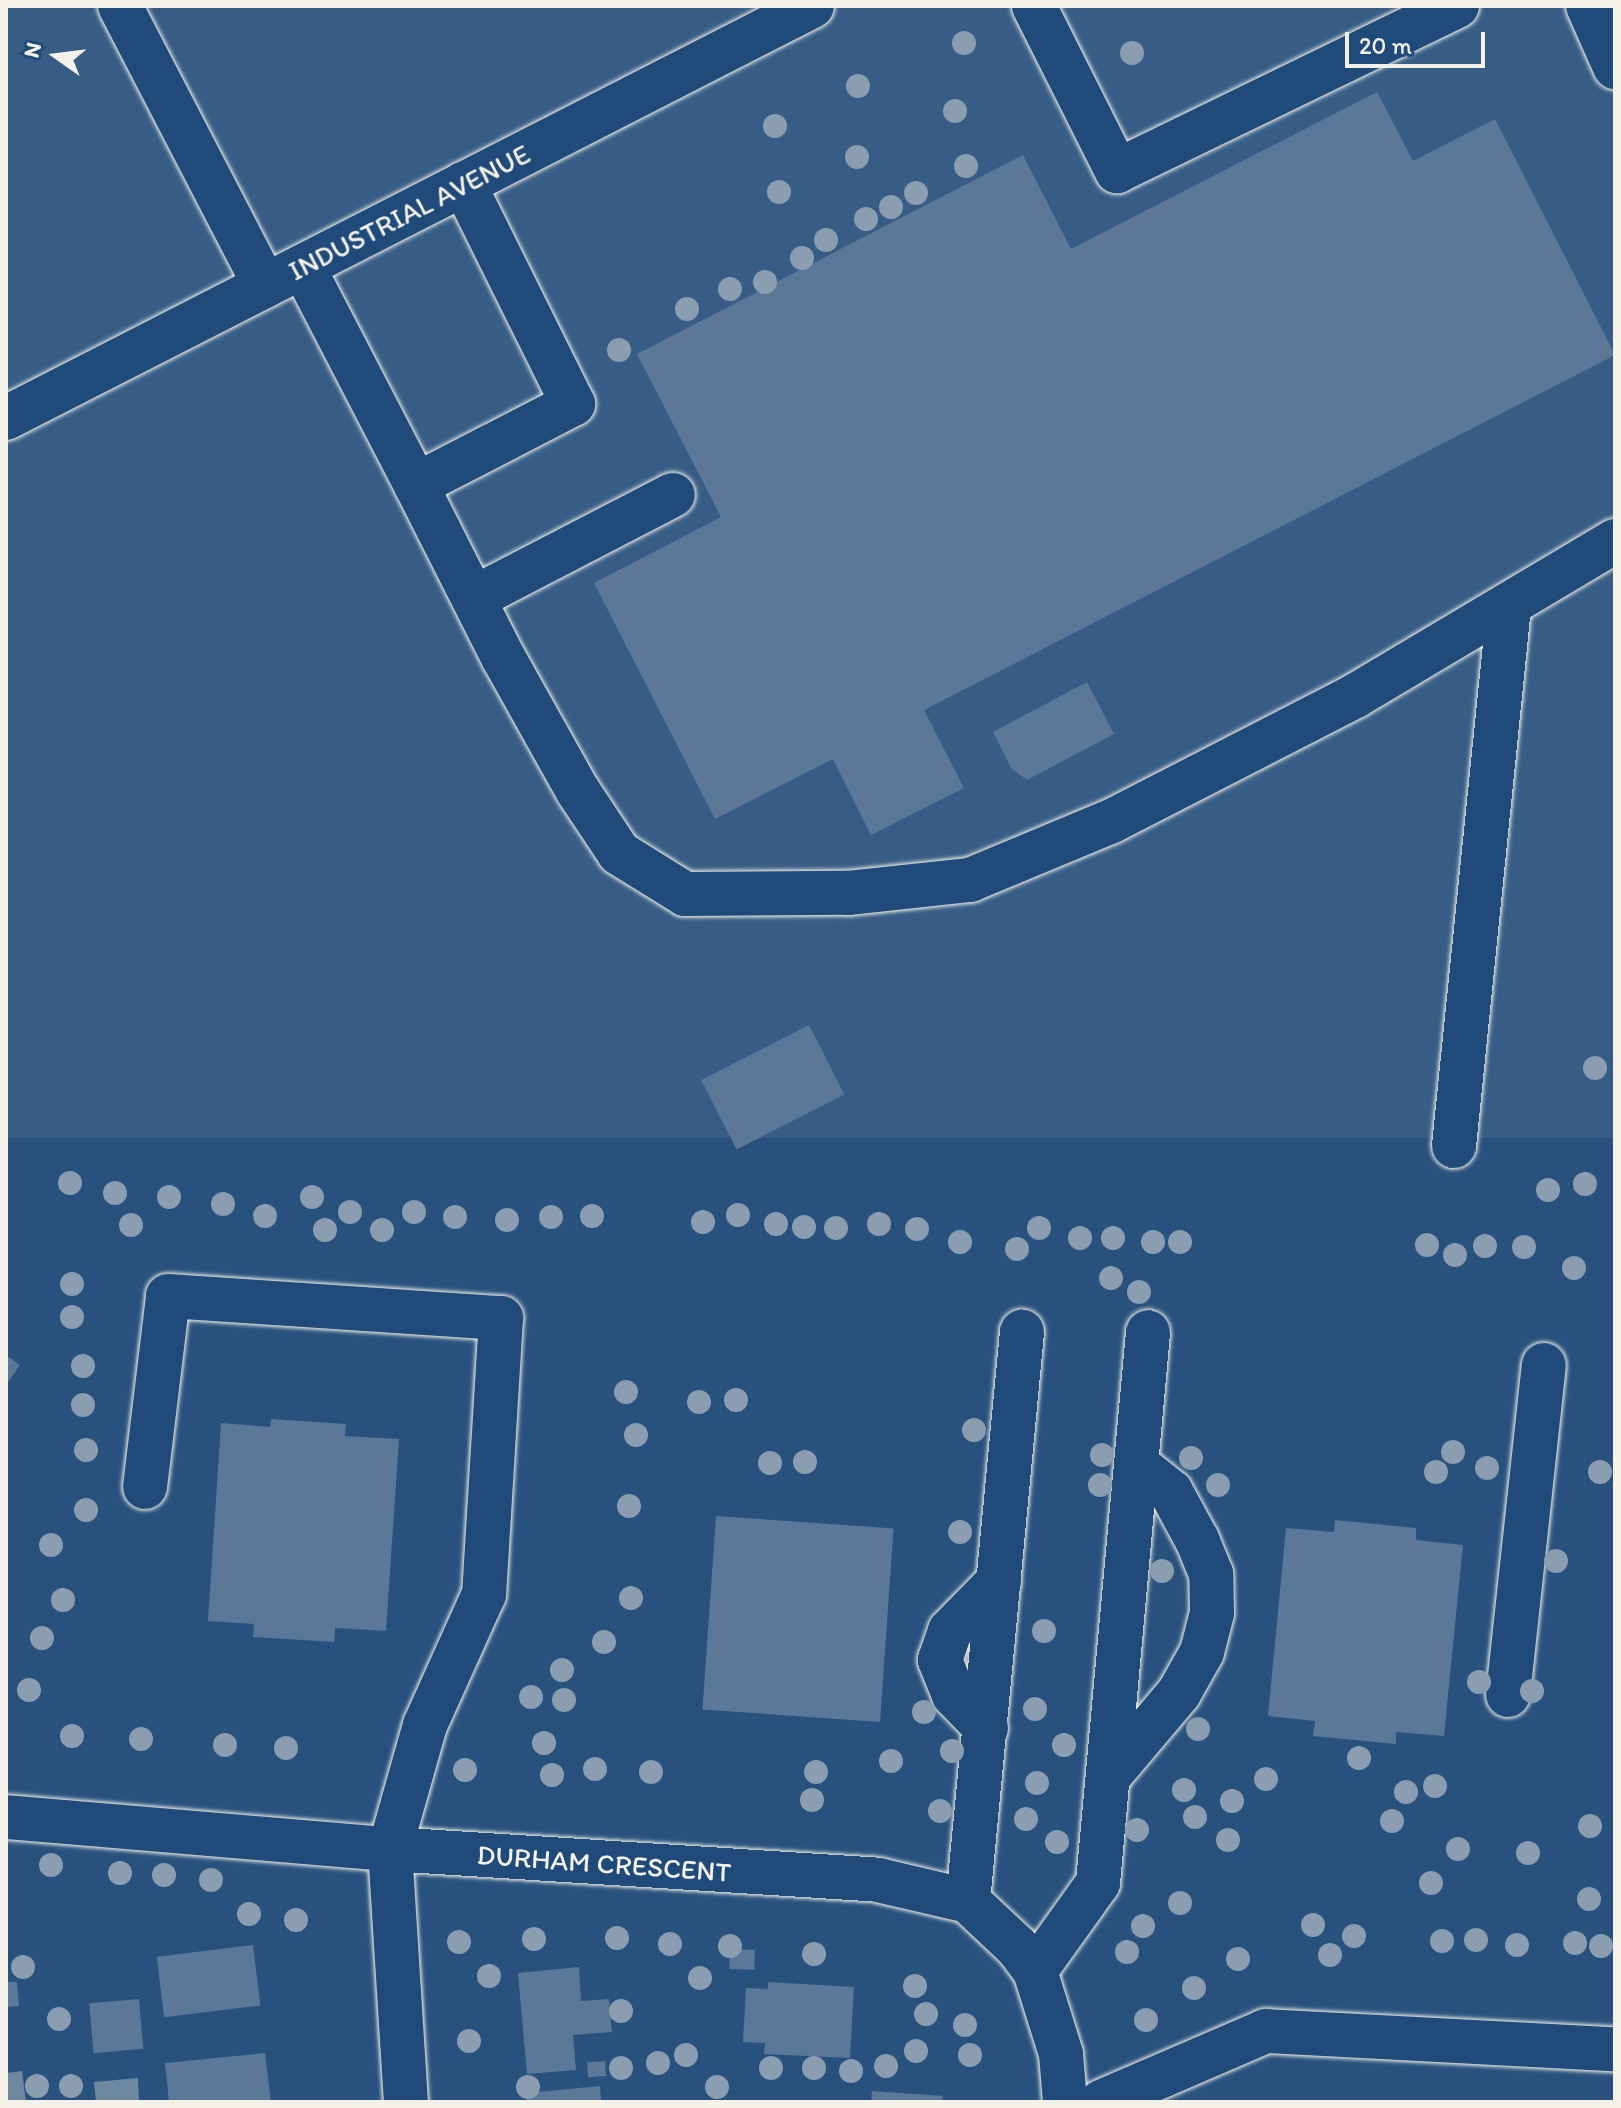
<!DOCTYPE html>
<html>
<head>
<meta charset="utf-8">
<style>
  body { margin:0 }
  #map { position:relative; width:1621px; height:2108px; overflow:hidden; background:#28517e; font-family:Itim,sans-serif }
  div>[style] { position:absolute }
  .built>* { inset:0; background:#375d86; transform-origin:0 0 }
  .water>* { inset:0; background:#6e88a2 }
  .building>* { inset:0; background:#5b7899; transform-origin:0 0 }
  .roads { filter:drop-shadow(0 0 2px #f4f1e8) drop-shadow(0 0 2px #f4f1e8) }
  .minor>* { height:44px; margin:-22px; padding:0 22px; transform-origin:22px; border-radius:22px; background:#1f4a7a }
  .trees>* { width:24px; height:24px; margin:-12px; border-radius:50%; background:#8a9db1 }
  span { translate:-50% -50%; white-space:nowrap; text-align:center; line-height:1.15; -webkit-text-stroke:6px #1f4a7a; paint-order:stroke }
  .street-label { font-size:28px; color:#f4f1e8 }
  .frame { position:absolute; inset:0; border:8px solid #f4f1e8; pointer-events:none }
  .north { position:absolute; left:16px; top:16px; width:80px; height:80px; -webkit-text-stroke:6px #1f4a7a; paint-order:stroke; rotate:284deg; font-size:22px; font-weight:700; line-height:32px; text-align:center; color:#f4f1e8 }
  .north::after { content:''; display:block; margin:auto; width:28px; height:36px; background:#f4f1e8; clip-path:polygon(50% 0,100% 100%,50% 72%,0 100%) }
  .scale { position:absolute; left:1345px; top:32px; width:140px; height:36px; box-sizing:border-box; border:4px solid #f4f1e8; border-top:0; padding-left:10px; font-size:24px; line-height:28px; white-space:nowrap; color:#f4f1e8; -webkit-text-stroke:6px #1f4a7a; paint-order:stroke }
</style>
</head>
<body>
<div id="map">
  <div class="built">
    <i style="left:6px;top:6px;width:1609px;height:1132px"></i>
  </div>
  <div class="water">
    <i style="clip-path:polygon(22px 2071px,26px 2102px,6px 2102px,6px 2073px)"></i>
    <i style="clip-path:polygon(138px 2078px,139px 2102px,96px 2102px,94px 2082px)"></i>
  </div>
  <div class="building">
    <i style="clip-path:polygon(1377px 92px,1413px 161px,1495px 119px,1615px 355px,924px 710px,964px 788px,871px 835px,833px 759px,715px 819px,594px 583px,721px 517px,637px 354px,1023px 155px,1071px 249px)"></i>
    <i style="clip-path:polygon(1087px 682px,1114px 734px,1027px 780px,1011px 768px,993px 732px)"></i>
    <i style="left:809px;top:1025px;width:78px;height:121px;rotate:63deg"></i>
    <i style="clip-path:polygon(6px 1355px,20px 1365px,6px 1385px)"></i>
    <i style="clip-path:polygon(271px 1419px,346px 1424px,345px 1436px,399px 1439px,386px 1631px,335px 1628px,334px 1642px,253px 1637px,254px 1624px,208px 1621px,221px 1423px,270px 1427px)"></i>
    <i style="left:716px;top:1516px;width:178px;height:194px;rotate:4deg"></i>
    <i style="clip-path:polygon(1335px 1520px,1416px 1528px,1416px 1540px,1463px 1545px,1444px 1736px,1396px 1732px,1396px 1744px,1313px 1736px,1315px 1721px,1268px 1716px,1286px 1528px,1334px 1532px)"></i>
    <i style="left:253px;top:1945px;width:61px;height:97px;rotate:83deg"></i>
    <i style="left:730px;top:1949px;width:25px;height:20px;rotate:2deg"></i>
    <i style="clip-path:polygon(579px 1967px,581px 2001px,609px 1999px,612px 2032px,573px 2035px,576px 2070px,527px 2074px,518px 1973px)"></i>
    <i style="clip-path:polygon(6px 1982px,17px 1982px,19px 2006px,6px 2007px)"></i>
    <i style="clip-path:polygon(768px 1982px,854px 1987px,850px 2058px,764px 2054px,765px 2043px,743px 2042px,746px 1988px,768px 1989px)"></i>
    <i style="left:139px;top:1999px;width:50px;height:50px;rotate:85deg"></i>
    <i style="clip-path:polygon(265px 2053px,271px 2102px,169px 2102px,165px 2063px)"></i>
    <i style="left:605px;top:2061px;width:15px;height:18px;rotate:86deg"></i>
    <i style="clip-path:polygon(600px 2086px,601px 2102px,527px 2102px,526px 2093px)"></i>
    <i style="clip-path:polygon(872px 2091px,943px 2096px,942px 2102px,871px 2102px)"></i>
  </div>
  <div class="roads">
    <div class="minor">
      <i style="left:120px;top:6px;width:315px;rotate:62.6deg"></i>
      <i style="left:1034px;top:6px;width:185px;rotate:63.3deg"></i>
      <i style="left:1117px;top:171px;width:378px;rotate:-25.9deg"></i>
      <i style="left:1588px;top:6px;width:67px;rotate:66.1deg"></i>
      <i style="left:303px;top:267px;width:246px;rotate:62.6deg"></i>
      <i style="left:416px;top:485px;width:177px;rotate:-27.3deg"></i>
      <i style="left:573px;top:404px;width:246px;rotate:-116.4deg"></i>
      <i style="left:6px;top:418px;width:905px;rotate:-27.07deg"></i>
      <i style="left:416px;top:485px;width:193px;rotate:63.2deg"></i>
      <i style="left:503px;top:657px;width:154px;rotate:60.8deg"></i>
      <i style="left:578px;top:791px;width:74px;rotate:56.5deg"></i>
      <i style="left:619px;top:853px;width:78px;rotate:31.8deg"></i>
      <i style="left:685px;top:894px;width:163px;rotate:-0.4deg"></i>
      <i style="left:848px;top:893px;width:123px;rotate:-6.1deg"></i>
      <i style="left:970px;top:880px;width:154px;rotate:-22.6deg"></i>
      <i style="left:1112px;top:821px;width:273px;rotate:-27.2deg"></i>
      <i style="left:1355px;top:696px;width:303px;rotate:-30.8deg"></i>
      <i style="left:474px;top:598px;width:224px;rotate:-27.4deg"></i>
      <i style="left:1454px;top:1146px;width:543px;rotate:-84.18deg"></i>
      <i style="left:145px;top:1487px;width:192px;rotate:-83.1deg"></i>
      <i style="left:168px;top:1296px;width:334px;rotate:3.8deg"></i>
      <i style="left:501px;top:1318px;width:277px;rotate:93.5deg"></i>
      <i style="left:484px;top:1594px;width:144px;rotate:114.2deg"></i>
      <i style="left:425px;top:1725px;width:129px;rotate:105.8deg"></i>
      <i style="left:390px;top:1849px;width:254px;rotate:86.4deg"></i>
      <i style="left:1508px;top:1695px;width:332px;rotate:-83.8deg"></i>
      <i style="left:986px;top:1728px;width:46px;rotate:-134.1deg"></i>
      <i style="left:954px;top:1695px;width:38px;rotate:-112deg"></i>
      <i style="left:940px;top:1660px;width:31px;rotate:-71deg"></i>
      <i style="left:950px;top:1631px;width:70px;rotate:-45.6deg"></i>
      <i style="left:1108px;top:1777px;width:110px;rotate:-49.8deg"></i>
      <i style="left:1179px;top:1693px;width:47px;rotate:-60.7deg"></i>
      <i style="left:1202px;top:1652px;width:40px;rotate:-75.6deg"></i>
      <i style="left:1212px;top:1613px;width:39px;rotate:-91deg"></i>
      <i style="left:1211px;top:1574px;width:37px;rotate:-112deg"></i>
      <i style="left:1197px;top:1540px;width:55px;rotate:-118.4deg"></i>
      <i style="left:1171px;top:1492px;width:45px;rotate:-141.3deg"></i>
      <i style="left:6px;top:1817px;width:385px;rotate:4.8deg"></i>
      <i style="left:390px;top:1849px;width:489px;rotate:3.6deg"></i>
      <i style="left:878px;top:1880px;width:92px;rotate:13.1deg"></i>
      <i style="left:968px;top:1901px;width:67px;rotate:43.2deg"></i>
      <i style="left:1017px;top:1947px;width:30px;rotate:53deg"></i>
      <i style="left:1035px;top:1971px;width:87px;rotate:72.6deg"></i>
      <i style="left:1061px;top:2054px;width:48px;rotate:85.2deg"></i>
      <i style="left:968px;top:1901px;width:572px;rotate:-84.58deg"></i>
      <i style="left:1035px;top:1971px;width:108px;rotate:-54.4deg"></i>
      <i style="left:1098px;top:1883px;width:553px;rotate:-84.81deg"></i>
      <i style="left:1101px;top:2102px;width:180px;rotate:-23.3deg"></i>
      <i style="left:1266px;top:2031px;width:349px;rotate:3deg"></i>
    </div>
  </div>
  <div class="trees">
    <i style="left:964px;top:43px"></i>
    <i style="left:1132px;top:53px"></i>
    <i style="left:858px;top:86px"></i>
    <i style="left:955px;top:111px"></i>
    <i style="left:775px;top:126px"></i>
    <i style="left:857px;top:157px"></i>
    <i style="left:966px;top:166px"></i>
    <i style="left:779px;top:192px"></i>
    <i style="left:916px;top:193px"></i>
    <i style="left:891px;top:207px"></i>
    <i style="left:866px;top:219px"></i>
    <i style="left:826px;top:240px"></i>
    <i style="left:802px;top:258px"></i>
    <i style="left:765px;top:282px"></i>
    <i style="left:730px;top:289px"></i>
    <i style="left:687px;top:309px"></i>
    <i style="left:619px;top:350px"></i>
    <i style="left:1595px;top:1068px"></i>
    <i style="left:70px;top:1183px"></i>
    <i style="left:1585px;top:1184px"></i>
    <i style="left:1548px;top:1190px"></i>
    <i style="left:115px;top:1193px"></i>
    <i style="left:169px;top:1197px"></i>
    <i style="left:312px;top:1197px"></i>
    <i style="left:223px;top:1204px"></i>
    <i style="left:350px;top:1212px"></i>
    <i style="left:414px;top:1212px"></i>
    <i style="left:738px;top:1215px"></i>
    <i style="left:265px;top:1216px"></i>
    <i style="left:592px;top:1216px"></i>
    <i style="left:455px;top:1217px"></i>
    <i style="left:551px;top:1217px"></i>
    <i style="left:507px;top:1220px"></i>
    <i style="left:703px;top:1222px"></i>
    <i style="left:776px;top:1224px"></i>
    <i style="left:879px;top:1224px"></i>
    <i style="left:131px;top:1225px"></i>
    <i style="left:804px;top:1227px"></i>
    <i style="left:836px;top:1228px"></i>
    <i style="left:1039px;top:1228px"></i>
    <i style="left:917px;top:1229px"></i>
    <i style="left:325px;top:1230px"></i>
    <i style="left:382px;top:1230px"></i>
    <i style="left:1080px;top:1238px"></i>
    <i style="left:1113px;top:1238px"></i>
    <i style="left:960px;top:1242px"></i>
    <i style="left:1153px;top:1242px"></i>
    <i style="left:1180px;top:1242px"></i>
    <i style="left:1427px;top:1245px"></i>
    <i style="left:1485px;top:1246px"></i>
    <i style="left:1524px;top:1247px"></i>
    <i style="left:1017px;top:1249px"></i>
    <i style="left:1455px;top:1255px"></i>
    <i style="left:1574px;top:1268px"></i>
    <i style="left:1111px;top:1278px"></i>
    <i style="left:72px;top:1284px"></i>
    <i style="left:1139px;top:1292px"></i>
    <i style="left:72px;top:1317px"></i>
    <i style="left:83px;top:1366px"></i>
    <i style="left:626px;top:1392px"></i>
    <i style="left:736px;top:1400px"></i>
    <i style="left:699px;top:1402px"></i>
    <i style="left:83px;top:1405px"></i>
    <i style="left:974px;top:1430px"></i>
    <i style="left:636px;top:1435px"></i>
    <i style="left:86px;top:1450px"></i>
    <i style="left:1453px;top:1452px"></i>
    <i style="left:1102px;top:1455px"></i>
    <i style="left:1191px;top:1458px"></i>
    <i style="left:805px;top:1462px"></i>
    <i style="left:770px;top:1463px"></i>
    <i style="left:1487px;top:1468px"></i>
    <i style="left:1436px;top:1472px"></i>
    <i style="left:1600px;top:1472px"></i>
    <i style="left:1100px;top:1485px"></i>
    <i style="left:1218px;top:1485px"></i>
    <i style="left:629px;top:1506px"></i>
    <i style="left:86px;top:1510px"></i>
    <i style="left:960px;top:1532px"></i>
    <i style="left:51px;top:1545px"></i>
    <i style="left:1556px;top:1561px"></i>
    <i style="left:1162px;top:1571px"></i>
    <i style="left:631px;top:1598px"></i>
    <i style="left:63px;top:1600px"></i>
    <i style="left:1044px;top:1631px"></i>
    <i style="left:42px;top:1638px"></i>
    <i style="left:604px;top:1642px"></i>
    <i style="left:562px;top:1670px"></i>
    <i style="left:1479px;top:1682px"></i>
    <i style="left:29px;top:1690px"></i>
    <i style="left:1532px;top:1691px"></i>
    <i style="left:531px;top:1697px"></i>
    <i style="left:564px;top:1700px"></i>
    <i style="left:1035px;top:1709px"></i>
    <i style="left:924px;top:1712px"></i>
    <i style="left:1198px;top:1729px"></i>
    <i style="left:72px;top:1736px"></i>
    <i style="left:141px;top:1739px"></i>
    <i style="left:544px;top:1743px"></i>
    <i style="left:225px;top:1745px"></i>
    <i style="left:1064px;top:1745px"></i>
    <i style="left:286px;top:1748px"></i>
    <i style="left:952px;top:1751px"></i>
    <i style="left:1359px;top:1758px"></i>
    <i style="left:891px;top:1761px"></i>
    <i style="left:595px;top:1769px"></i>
    <i style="left:465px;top:1770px"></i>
    <i style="left:651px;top:1772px"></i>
    <i style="left:816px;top:1772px"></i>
    <i style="left:552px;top:1775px"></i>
    <i style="left:1266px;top:1779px"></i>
    <i style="left:1037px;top:1783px"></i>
    <i style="left:1435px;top:1786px"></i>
    <i style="left:1184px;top:1790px"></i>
    <i style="left:1406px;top:1792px"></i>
    <i style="left:812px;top:1800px"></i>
    <i style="left:1232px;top:1801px"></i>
    <i style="left:940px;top:1811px"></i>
    <i style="left:1195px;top:1817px"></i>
    <i style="left:1026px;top:1819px"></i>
    <i style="left:1392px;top:1821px"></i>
    <i style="left:1590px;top:1826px"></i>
    <i style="left:1137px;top:1830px"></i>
    <i style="left:1228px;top:1840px"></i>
    <i style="left:1057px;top:1842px"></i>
    <i style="left:1458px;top:1849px"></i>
    <i style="left:1528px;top:1853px"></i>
    <i style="left:51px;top:1865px"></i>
    <i style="left:120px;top:1873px"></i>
    <i style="left:164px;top:1875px"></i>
    <i style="left:211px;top:1880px"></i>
    <i style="left:1431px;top:1883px"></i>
    <i style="left:1589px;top:1899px"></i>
    <i style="left:1180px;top:1903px"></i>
    <i style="left:249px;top:1914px"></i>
    <i style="left:296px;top:1920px"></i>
    <i style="left:1313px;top:1925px"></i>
    <i style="left:1143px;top:1926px"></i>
    <i style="left:1354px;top:1936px"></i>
    <i style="left:617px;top:1938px"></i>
    <i style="left:534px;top:1939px"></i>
    <i style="left:1476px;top:1940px"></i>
    <i style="left:1442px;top:1941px"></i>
    <i style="left:459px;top:1942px"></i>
    <i style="left:1575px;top:1943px"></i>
    <i style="left:670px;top:1944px"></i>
    <i style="left:1517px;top:1945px"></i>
    <i style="left:730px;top:1946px"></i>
    <i style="left:1601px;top:1946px"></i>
    <i style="left:1127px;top:1952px"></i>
    <i style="left:814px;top:1954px"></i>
    <i style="left:1330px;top:1955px"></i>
    <i style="left:1238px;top:1959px"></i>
    <i style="left:23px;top:1967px"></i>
    <i style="left:489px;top:1976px"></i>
    <i style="left:700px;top:1978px"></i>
    <i style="left:915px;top:1986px"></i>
    <i style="left:1194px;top:1988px"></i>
    <i style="left:621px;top:2011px"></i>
    <i style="left:926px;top:2014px"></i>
    <i style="left:59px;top:2019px"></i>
    <i style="left:1146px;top:2020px"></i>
    <i style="left:965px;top:2025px"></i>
    <i style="left:469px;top:2041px"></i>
    <i style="left:916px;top:2051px"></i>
    <i style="left:686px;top:2055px"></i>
    <i style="left:970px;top:2055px"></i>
    <i style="left:658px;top:2063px"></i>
    <i style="left:886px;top:2066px"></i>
    <i style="left:621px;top:2068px"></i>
    <i style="left:771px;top:2068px"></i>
    <i style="left:814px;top:2068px"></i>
    <i style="left:851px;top:2071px"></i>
    <i style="left:37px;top:2086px"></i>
    <i style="left:71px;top:2086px"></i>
    <i style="left:528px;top:2087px"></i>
    <i style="left:717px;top:2087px"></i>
  </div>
  <div class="street-label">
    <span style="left:409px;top:212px;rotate:-27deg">INDUSTRIAL AVENUE</span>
    <span style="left:604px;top:1863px;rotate:4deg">DURHAM CRESCENT</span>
  </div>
  <div class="frame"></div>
  <div class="north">N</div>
  <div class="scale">20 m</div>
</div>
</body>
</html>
